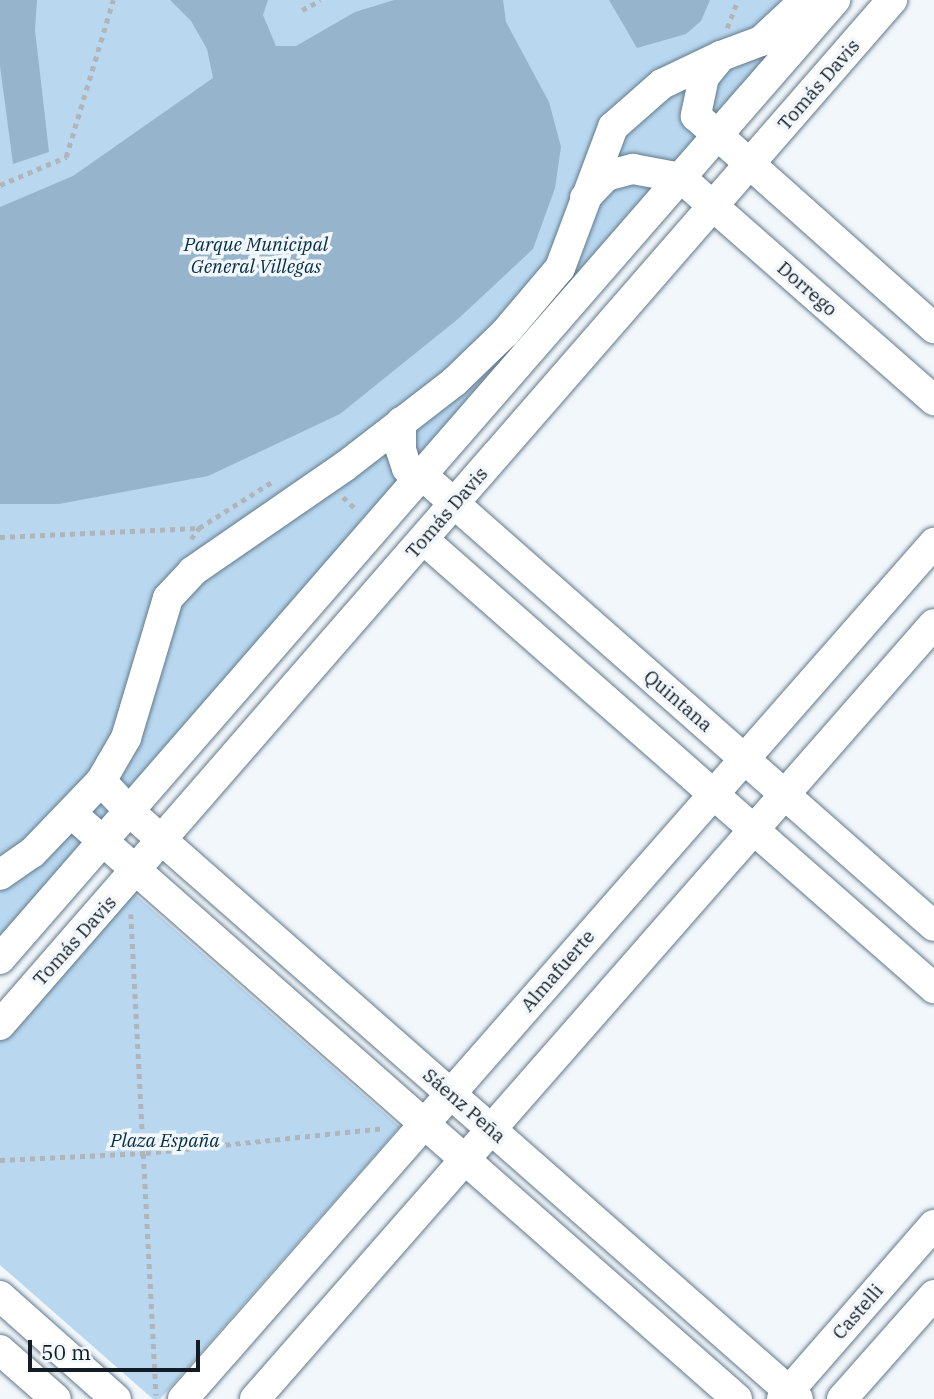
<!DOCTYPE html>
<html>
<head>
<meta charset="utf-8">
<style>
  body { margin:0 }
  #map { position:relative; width:934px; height:1399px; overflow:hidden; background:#f2f7fb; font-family:"IBM Plex Serif",serif }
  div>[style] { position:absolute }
  .green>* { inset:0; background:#b9d8f0 }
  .water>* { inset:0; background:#96b4cc }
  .path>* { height:4.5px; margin-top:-2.25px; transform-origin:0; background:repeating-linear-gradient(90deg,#afb5ba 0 5px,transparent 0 10px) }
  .roads { filter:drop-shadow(0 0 2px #62798b) drop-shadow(0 0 2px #62798b) }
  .minor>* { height:30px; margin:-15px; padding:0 15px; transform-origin:15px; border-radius:15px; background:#fff }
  span { translate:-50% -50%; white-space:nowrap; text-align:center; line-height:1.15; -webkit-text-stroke:7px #f2f7fb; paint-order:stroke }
  .street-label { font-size:19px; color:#131c24 }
  .park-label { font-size:19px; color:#052d46; font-style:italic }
  .scale { position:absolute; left:28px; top:1340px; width:172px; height:32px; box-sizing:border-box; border:4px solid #131c24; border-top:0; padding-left:9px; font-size:21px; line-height:24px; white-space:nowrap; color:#131c24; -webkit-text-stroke:5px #f2f7fb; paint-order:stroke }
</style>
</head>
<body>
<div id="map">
  <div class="green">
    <i style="clip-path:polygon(0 0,818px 0,0 939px)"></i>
    <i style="clip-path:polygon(130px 890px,400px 1127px,160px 1399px,153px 1399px,0 1265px,0 1037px)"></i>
  </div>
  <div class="water">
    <i style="clip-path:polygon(0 0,37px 0,35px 30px,49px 152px,13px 164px,0 66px)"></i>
    <i style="clip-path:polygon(170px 0,268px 0,263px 15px,276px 46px,296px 46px,355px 12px,394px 0,503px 0,506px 22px,549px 102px,561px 147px,555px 188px,533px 249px,458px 319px,340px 414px,208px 476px,59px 504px,0 504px,0 207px,73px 176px,213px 78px,207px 49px,191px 21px)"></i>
    <i style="clip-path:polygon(609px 0,710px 0,701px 21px,686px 34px,637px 48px)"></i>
  </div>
  <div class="path">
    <i style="left:302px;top:10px;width:21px;rotate:-28deg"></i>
    <i style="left:727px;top:28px;width:30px;rotate:-69deg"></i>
    <i style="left:0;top:185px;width:72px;rotate:-23deg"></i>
    <i style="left:66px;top:157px;width:164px;rotate:-73.3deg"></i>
    <i style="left:343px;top:497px;width:19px;rotate:43deg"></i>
    <i style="left:0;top:537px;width:198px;rotate:-2.6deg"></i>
    <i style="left:191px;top:539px;width:14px;rotate:-54deg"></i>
    <i style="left:199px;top:528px;width:90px;rotate:-32.3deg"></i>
    <i style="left:131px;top:914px;width:482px;rotate:87deg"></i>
    <i style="left:0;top:1160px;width:146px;rotate:-2.7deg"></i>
    <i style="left:146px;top:1153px;width:240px;rotate:-6deg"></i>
  </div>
  <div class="roads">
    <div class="minor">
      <i style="left:805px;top:0;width:60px;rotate:137deg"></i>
      <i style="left:761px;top:41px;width:43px;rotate:159.4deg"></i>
      <i style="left:721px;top:56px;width:27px;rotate:129deg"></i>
      <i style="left:704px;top:77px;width:40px;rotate:102deg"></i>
      <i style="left:696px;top:116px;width:319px;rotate:41.7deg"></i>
      <i style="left:585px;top:198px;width:30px;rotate:-46deg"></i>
      <i style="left:606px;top:176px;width:28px;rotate:-15deg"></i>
      <i style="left:633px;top:169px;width:49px;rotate:10.6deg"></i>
      <i style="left:681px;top:178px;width:337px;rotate:41.3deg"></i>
      <i style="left:401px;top:422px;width:28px;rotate:90deg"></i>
      <i style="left:401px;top:450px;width:19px;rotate:72deg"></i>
      <i style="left:407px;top:468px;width:17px;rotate:25deg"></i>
      <i style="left:422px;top:475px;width:682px;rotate:41.38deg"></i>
      <i style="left:424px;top:540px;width:679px;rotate:41.3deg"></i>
      <i style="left:101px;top:781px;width:42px;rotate:46.9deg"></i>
      <i style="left:130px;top:812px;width:889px;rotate:41.31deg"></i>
      <i style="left:71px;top:813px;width:887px;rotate:41.34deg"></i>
      <i style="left:0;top:875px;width:39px;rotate:-35deg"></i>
      <i style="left:32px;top:853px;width:100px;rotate:-46.2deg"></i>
      <i style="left:101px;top:781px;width:50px;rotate:-59.8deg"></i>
      <i style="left:126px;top:738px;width:146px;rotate:-73.3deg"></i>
      <i style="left:168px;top:598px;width:37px;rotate:-47deg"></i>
      <i style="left:193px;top:571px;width:183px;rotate:-34.6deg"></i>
      <i style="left:344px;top:467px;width:139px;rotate:-37.7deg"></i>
      <i style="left:454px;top:382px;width:71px;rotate:-43.9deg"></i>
      <i style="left:505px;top:333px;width:85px;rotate:-49.8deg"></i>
      <i style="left:560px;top:268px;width:151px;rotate:-69.4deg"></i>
      <i style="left:613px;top:127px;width:65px;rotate:-41.3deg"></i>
      <i style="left:662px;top:84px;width:65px;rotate:-25.4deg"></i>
      <i style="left:0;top:959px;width:1272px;rotate:-48.95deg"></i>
      <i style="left:0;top:1025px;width:1359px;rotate:-48.97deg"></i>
      <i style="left:0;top:1296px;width:155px;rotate:41.6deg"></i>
      <i style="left:0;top:1350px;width:74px;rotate:41.2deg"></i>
      <i style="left:183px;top:1399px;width:1139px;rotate:-48.74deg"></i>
      <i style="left:255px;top:1399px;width:1030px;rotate:-48.78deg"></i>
      <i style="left:782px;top:1399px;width:231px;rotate:-48.9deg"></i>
      <i style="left:842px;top:1399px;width:139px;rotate:-48.5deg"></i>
    </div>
  </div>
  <div class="street-label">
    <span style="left:819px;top:85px;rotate:-49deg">Tomás Davis</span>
    <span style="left:807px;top:289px;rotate:41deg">Dorrego</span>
    <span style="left:447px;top:513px;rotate:-49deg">Tomás Davis</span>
    <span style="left:678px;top:701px;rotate:41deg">Quintana</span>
    <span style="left:75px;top:941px;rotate:-48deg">Tomás Davis</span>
    <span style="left:558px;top:971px;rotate:-49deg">Almafuerte</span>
    <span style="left:464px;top:1106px;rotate:41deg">Sáenz Peña</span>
    <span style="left:858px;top:1312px;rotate:-49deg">Castelli</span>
  </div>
  <div class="park-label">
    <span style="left:256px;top:256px">Parque Municipal<br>General Villegas</span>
    <span style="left:165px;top:1141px">Plaza España</span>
  </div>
  <div class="scale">50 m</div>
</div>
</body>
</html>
